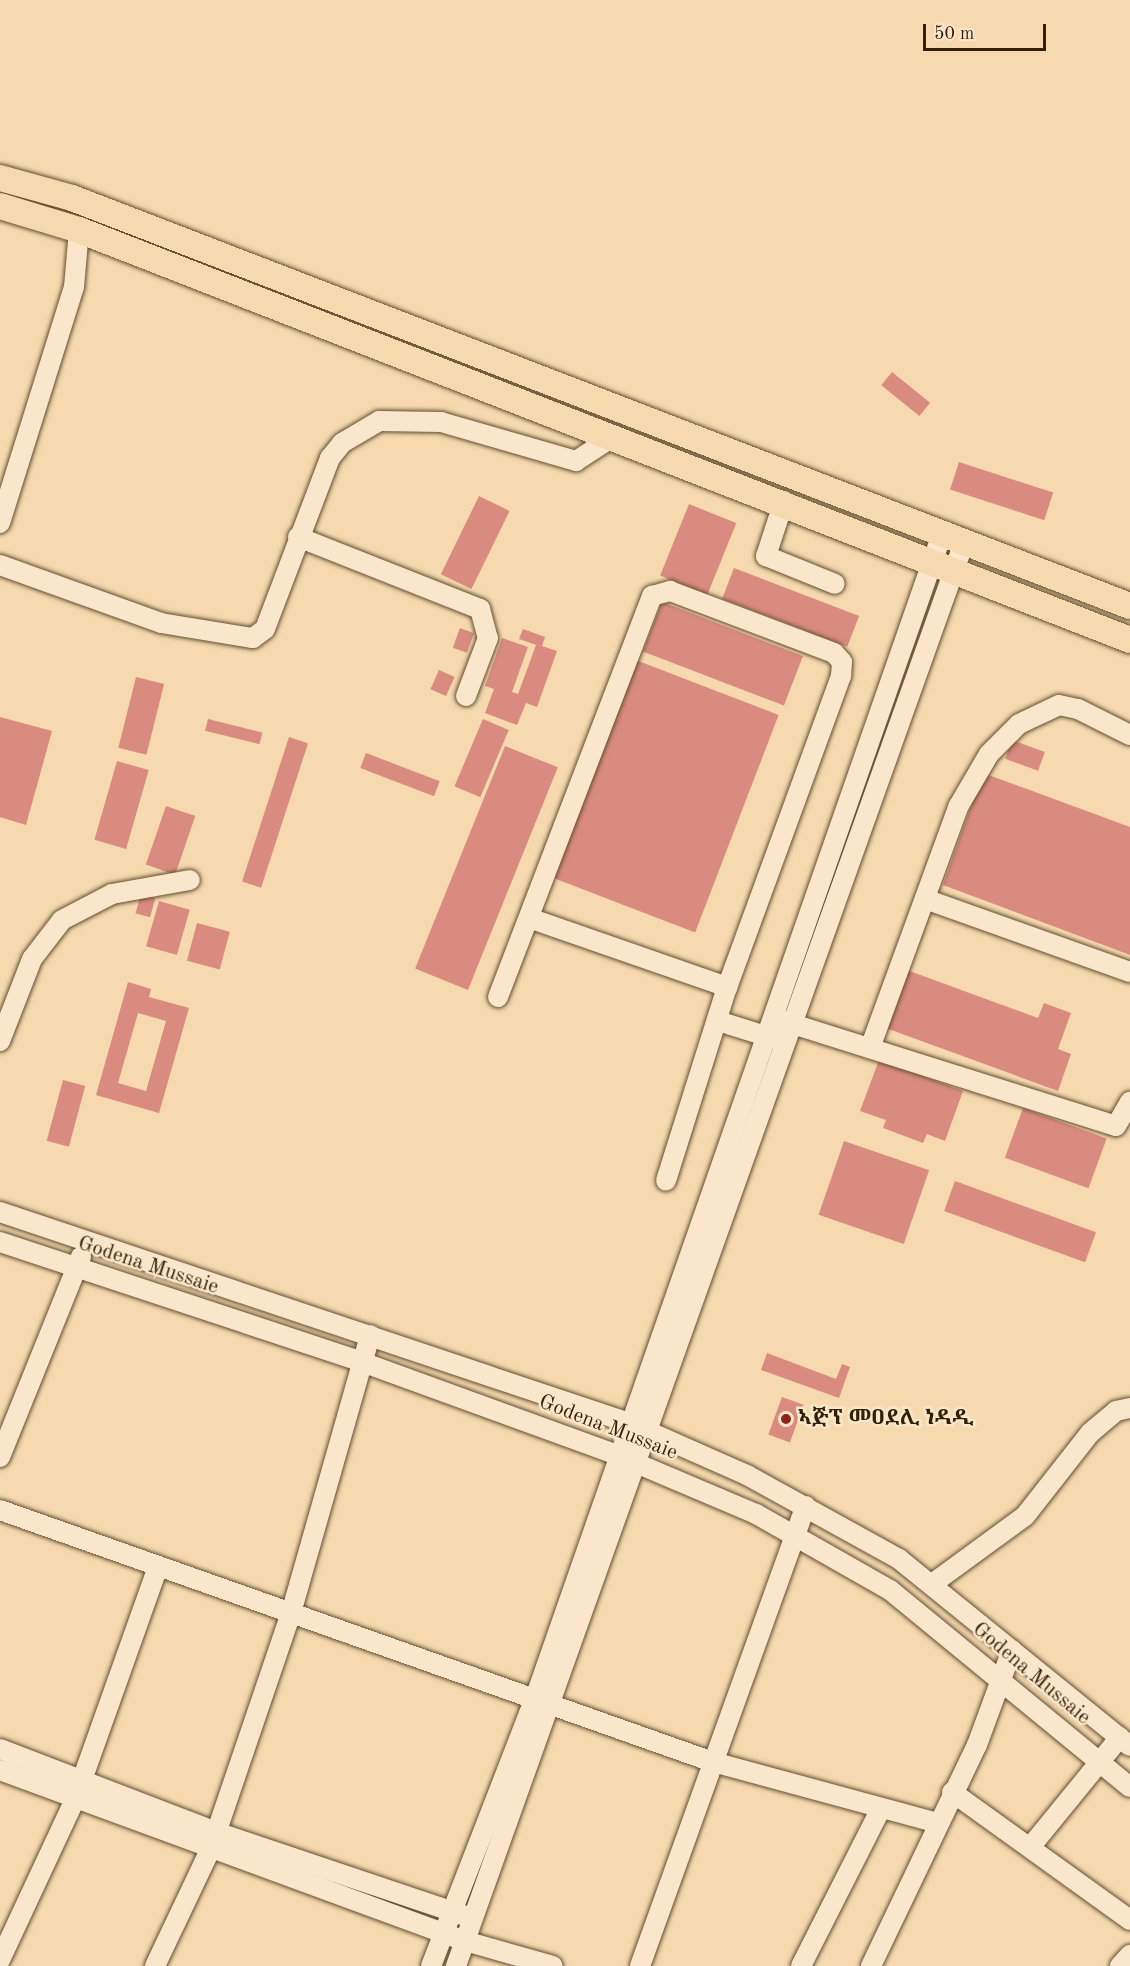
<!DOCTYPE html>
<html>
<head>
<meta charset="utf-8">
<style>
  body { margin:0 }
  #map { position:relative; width:1130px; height:1966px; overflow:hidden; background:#f6d9af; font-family:"Old Standard TT","Noto Serif Ethiopic",serif }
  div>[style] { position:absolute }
  .building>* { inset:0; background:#da8b7f; transform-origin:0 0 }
  .roads { filter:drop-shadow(0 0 2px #634e30) drop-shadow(0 0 2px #634e30) }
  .minor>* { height:20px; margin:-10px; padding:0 10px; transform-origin:10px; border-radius:10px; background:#f9e6cb }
  .major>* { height:26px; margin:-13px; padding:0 13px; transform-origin:13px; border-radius:13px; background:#f6d9af }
  .dots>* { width:16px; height:16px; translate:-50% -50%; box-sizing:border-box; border:3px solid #f9e6cb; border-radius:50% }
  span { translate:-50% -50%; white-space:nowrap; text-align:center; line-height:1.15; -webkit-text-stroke:5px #f9e6cb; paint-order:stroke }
  .street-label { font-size:21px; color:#321f05 }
  .poi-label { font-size:21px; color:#321f05; font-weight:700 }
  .left { translate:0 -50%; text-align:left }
  .scale { position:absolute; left:923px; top:24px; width:123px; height:27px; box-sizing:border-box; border:3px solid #321f05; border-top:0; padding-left:8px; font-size:18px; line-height:21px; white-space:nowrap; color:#321f05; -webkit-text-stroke:4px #f9e6cb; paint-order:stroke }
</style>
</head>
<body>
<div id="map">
  <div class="building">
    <i style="left:892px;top:372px;width:49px;height:17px;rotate:39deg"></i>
    <i style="left:959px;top:462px;width:99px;height:29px;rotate:18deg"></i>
    <i style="left:479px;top:496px;width:34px;height:87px;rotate:26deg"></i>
    <i style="left:689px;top:504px;width:51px;height:77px;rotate:22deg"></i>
    <i style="left:734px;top:568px;width:134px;height:33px;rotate:21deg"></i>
    <i style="left:662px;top:602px;width:151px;height:53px;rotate:21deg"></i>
    <i style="left:460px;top:628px;width:15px;height:21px;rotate:20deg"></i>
    <i style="clip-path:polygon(523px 629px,545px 637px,542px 646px,557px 651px,537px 707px,526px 703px,517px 725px,485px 713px,494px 689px,485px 686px,502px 638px,528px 647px,512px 692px,518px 694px,536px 645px,519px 639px)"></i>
    <i style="left:633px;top:659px;width:156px;height:233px;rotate:21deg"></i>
    <i style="left:439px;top:670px;width:17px;height:21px;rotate:24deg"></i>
    <i style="left:136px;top:677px;width:29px;height:73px;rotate:14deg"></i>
    <i style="clip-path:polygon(0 717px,52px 731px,26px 825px,0 817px)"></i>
    <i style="left:208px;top:719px;width:56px;height:12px;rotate:14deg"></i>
    <i style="left:483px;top:719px;width:28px;height:73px;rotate:23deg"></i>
    <i style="left:289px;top:737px;width:20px;height:152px;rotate:18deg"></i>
    <i style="left:1012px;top:740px;width:35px;height:20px;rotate:20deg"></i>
    <i style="left:505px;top:746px;width:57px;height:240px;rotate:22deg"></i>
    <i style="left:366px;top:753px;width:79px;height:16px;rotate:21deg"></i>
    <i style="left:117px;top:761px;width:33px;height:82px;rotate:16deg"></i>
    <i style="clip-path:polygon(983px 773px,1130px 827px,1130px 955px,943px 885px)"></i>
    <i style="left:166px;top:806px;width:31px;height:62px;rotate:19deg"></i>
    <i style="left:141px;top:894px;width:15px;height:20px;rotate:16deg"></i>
    <i style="left:159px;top:901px;width:32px;height:47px;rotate:16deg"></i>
    <i style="left:197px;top:923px;width:34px;height:39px;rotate:15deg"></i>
    <i style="clip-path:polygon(904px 969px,1038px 1018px,1044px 1003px,1071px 1013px,1058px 1049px,1071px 1054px,1058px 1091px,883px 1027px)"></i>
    <i style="clip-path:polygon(evenodd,128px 982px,151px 989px,149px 997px,189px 1008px,159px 1113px,96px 1095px,128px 982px,138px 1013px,166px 1021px,146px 1091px,118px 1083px,138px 1013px)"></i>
    <i style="clip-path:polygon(879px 1060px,963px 1091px,945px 1141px,927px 1134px,923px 1143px,883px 1128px,886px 1120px,860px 1111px)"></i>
    <i style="left:63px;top:1080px;width:23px;height:63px;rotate:15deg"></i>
    <i style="left:1023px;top:1108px;width:89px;height:53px;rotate:20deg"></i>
    <i style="left:844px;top:1141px;width:90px;height:78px;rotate:19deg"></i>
    <i style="left:955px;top:1181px;width:150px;height:32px;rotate:20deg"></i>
    <i style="clip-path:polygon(767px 1353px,836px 1379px,842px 1364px,850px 1367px,839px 1398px,761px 1370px)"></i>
    <i style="left:782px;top:1397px;width:23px;height:40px;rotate:20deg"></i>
  </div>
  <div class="roads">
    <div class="minor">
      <i style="left:784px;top:501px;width:58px;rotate:108.1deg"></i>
      <i style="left:766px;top:556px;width:74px;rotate:22.1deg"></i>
      <i style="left:0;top:523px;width:247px;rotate:-72.6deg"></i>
      <i style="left:74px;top:287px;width:57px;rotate:-85deg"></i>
      <i style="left:298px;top:537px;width:196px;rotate:21.6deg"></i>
      <i style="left:480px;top:609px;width:30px;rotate:75deg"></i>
      <i style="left:488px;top:638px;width:62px;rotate:110.8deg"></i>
      <i style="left:0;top:565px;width:171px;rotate:19.8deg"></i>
      <i style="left:161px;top:623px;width:93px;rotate:9.3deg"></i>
      <i style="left:253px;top:638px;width:15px;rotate:-37deg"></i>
      <i style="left:265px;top:629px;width:183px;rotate:-69.2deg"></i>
      <i style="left:330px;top:458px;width:19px;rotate:-51deg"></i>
      <i style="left:342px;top:443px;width:43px;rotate:-30.7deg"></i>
      <i style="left:379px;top:421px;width:62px;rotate:0.9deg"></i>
      <i style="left:441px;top:422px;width:141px;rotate:16.1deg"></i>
      <i style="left:576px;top:461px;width:45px;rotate:-33.3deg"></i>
      <i style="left:925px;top:899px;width:218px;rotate:19.6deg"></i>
      <i style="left:532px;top:919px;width:207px;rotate:19.2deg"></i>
      <i style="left:498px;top:997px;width:430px;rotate:-69deg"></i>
      <i style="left:652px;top:596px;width:19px;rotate:-16deg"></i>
      <i style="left:670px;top:591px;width:175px;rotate:20.7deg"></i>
      <i style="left:834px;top:653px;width:12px;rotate:48deg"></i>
      <i style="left:842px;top:662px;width:14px;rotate:94deg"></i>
      <i style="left:841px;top:676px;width:331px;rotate:110.1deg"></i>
      <i style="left:727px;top:987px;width:203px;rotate:107.5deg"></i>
      <i style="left:780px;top:1020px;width:352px;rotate:17.5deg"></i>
      <i style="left:1116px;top:1126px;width:28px;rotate:-60deg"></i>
      <i style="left:718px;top:1021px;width:60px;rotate:17.5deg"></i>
      <i style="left:0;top:1041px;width:88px;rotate:-68.7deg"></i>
      <i style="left:32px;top:959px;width:49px;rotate:-52.4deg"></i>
      <i style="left:62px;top:920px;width:56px;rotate:-27.5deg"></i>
      <i style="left:112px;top:894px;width:79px;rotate:-10.2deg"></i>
      <i style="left:870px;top:1048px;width:257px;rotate:-69.9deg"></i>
      <i style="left:958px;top:807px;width:61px;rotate:-59.7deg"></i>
      <i style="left:989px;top:754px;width:42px;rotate:-45deg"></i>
      <i style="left:1019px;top:724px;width:44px;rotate:-25.4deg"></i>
      <i style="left:1059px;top:705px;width:19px;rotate:12deg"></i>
      <i style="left:1078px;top:709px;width:58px;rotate:26.6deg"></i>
      <i style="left:0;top:1212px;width:663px;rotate:18.54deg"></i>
      <i style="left:629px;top:1423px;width:129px;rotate:23.8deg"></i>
      <i style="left:747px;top:1475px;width:174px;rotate:28.9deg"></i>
      <i style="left:899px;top:1559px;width:297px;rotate:39deg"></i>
      <i style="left:0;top:1242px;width:381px;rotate:18.3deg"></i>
      <i style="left:362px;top:1362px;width:271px;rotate:20deg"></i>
      <i style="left:617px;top:1455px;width:151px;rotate:23deg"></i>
      <i style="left:756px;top:1514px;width:154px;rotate:29.6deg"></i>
      <i style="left:890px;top:1590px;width:310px;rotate:39.4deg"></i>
      <i style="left:0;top:1457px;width:216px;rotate:-68deg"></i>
      <i style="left:0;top:1510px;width:756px;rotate:19.47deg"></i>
      <i style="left:713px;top:1762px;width:232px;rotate:15.2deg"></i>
      <i style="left:932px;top:1584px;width:115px;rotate:-36.2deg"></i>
      <i style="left:1025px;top:1516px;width:105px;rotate:-51.9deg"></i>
      <i style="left:1090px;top:1433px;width:34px;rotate:-40deg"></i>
      <i style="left:1116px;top:1411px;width:14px;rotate:-12deg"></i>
      <i style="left:0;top:1749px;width:231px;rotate:21deg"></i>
      <i style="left:216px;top:1832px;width:261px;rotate:18.6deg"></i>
      <i style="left:0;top:1770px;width:495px;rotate:20.2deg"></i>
      <i style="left:465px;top:1941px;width:91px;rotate:15.9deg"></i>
      <i style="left:952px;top:1792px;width:219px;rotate:35.7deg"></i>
      <i style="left:1032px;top:1845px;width:139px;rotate:-50.8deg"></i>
      <i style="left:0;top:1960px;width:180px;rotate:-65deg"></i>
      <i style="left:76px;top:1797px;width:244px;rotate:-70.4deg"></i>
      <i style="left:155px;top:1966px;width:131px;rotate:-64.6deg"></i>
      <i style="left:211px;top:1848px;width:248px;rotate:-71.2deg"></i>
      <i style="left:291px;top:1613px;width:289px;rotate:-74.1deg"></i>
      <i style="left:431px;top:1966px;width:284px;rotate:-68.8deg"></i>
      <i style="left:534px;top:1701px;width:1239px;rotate:-70.73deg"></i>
      <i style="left:456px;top:1966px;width:1514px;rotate:-70.36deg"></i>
      <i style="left:640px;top:1966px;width:489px;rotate:-70.2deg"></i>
      <i style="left:801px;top:1966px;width:177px;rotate:-63.1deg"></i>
      <i style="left:871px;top:1966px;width:245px;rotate:-64.4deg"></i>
      <i style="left:977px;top:1745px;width:101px;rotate:-69.8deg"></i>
      <i style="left:1120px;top:1966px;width:15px;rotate:-48deg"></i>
    </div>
    <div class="major">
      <i style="left:0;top:178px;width:75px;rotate:15.5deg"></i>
      <i style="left:72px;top:198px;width:1134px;rotate:21.09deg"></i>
      <i style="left:0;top:206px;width:83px;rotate:16.9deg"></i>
      <i style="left:79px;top:230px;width:1128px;rotate:21.31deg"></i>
    </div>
  </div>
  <div class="dots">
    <i style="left:786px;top:1419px;background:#8f2418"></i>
  </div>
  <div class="street-label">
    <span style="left:148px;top:1266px;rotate:18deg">Godena Mussaie</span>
    <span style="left:608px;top:1428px;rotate:21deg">Godena Mussaie</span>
    <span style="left:1031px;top:1674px;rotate:40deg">Godena Mussaie</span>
  </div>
  <div class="poi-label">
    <span class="left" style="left:798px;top:1419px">ኣጅፕ መዐደሊ ነዳዲ</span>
  </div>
  <div class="scale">50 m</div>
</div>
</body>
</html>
